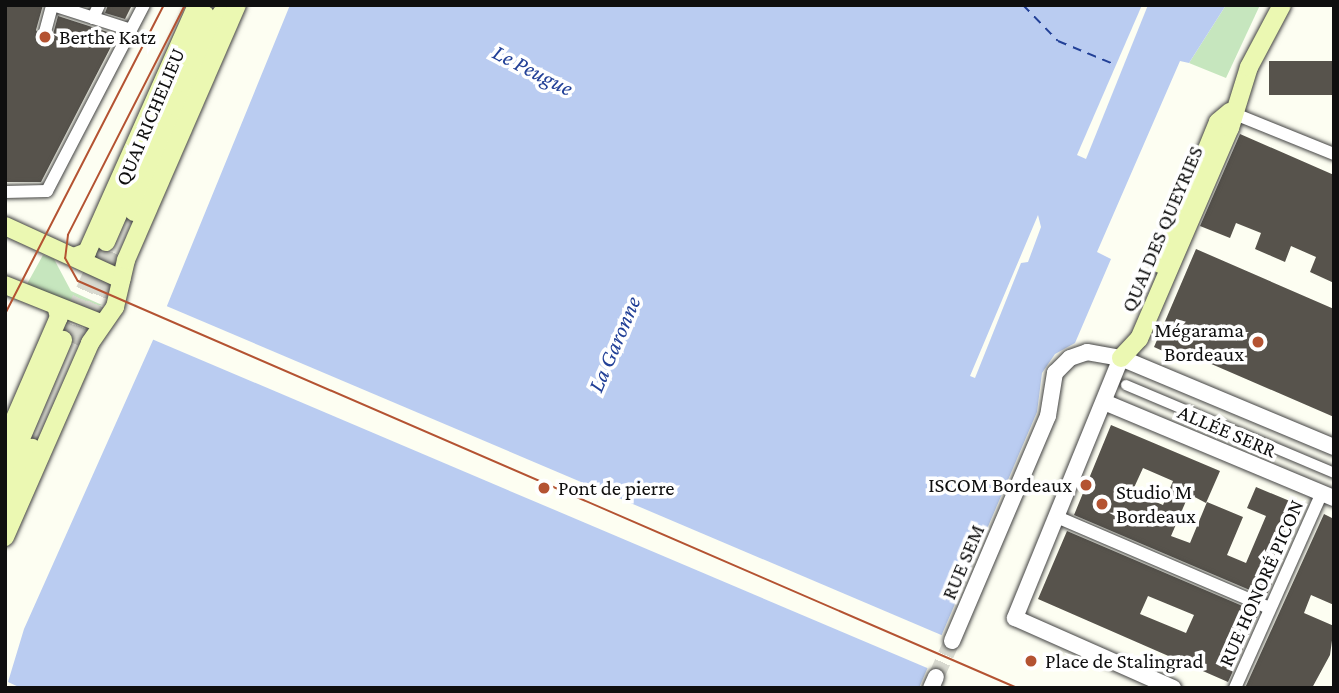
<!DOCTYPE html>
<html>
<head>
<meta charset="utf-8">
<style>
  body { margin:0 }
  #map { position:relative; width:1339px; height:693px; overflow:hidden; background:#fdfef2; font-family:"Crimson Pro",serif }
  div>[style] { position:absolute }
  .green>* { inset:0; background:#c6e6be }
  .water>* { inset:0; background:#baccf1 }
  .pier>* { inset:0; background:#fdfef2; transform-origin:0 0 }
  .ferry>* { height:2px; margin-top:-1px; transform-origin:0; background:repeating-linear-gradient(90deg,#224097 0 9px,transparent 0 16px) }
  .building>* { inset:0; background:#57534c; transform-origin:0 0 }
  .tertiary-tunnel>* { height:16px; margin-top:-8px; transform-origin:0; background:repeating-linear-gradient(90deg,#d9dad0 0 16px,transparent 0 24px) }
  .secondary-tunnel>* { height:18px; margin-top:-9px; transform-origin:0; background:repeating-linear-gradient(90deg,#d9dad0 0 18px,transparent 0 27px) }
  .roads { filter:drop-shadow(0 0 2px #424242) drop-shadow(0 0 2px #424242) }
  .pedestrian>* { height:10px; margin:-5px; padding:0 5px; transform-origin:5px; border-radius:5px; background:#fff }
  .minor>* { height:12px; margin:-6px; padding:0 6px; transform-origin:6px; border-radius:6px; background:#fff }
  .tertiary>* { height:16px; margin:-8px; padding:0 8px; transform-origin:8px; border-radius:8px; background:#fff }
  .secondary>* { height:18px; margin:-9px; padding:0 9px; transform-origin:9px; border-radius:9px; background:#ebf8b2 }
  .tram>* { height:2px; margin:-1px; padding:0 1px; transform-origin:1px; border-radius:1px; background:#b45332 }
  .dots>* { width:19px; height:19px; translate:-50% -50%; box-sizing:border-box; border:4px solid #fff; border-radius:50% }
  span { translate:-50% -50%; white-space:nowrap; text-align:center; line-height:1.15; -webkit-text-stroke:7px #fff; paint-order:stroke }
  .poi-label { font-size:21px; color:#0f0f0f }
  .left { translate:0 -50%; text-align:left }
  .right { translate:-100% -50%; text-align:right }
  .street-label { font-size:21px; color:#0f0f0f }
  .water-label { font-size:23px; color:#224097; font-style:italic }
  .frame { position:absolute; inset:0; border:7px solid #0f0f0f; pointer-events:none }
</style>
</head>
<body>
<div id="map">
  <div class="green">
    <i style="clip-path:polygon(1226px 5px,1260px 5px,1226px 78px,1189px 63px)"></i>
    <i style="clip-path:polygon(43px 255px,54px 259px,71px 291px,102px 305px,86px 309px,27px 284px)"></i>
  </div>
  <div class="water">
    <i style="clip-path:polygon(290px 5px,1226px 5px,1189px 63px,1180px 61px,1097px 252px,1111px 259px,1075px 343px,1055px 354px,1042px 373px,1037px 412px,919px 688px,21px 688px,8px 682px,24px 629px,153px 340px)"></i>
  </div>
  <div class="pier">
    <i style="clip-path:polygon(1142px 5px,1148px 5px,1086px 159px,1077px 155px)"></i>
    <i style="clip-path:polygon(1038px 215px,1041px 227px,1028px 262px,1021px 263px,975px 378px,970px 376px)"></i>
    <i style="left:164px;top:305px;width:847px;height:36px;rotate:23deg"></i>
  </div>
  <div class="ferry">
    <i style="left:1023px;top:5px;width:50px;rotate:45.8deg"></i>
    <i style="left:1058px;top:41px;width:63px;rotate:22.5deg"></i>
  </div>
  <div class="building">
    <i style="clip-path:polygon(5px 5px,43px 5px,36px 30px,42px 40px,52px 38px,58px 16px,117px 35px,41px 182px,5px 182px)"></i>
    <i style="clip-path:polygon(108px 5px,132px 5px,125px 19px,105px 13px)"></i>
    <i style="left:1334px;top:61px;width:34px;height:65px;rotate:90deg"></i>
    <i style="clip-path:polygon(1240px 134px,1334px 175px,1334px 283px,1310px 272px,1316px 257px,1291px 246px,1285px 262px,1255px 249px,1261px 233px,1236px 223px,1230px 238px,1200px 226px)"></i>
    <i style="clip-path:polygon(1196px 249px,1334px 309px,1334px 417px,1179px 350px,1176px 357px,1154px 347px)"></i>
    <i style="clip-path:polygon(evenodd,1111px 425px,1220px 471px,1206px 503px,1189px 494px,1171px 536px,1190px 543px,1207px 502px,1243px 517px,1227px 555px,1246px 563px,1266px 516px,1247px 508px,1256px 487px,1297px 504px,1267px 573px,1275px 576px,1266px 597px,1074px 515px,1111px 425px,1143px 468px,1173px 481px,1163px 505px,1132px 492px,1143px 468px)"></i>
    <i style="clip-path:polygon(1324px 514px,1334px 519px,1334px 605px,1311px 595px,1304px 613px,1334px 626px,1330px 655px,1312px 688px,1245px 688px)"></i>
    <i style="clip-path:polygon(evenodd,1067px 531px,1259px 613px,1228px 682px,1038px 599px,1067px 531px,1148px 596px,1194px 615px,1186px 633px,1140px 614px,1148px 596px)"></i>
  </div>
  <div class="tertiary-tunnel">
    <i style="left:936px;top:677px;width:39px;rotate:-66deg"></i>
  </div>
  <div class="secondary-tunnel">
    <i style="left:63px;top:340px;width:107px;rotate:-66.3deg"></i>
    <i style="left:77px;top:345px;width:106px;rotate:-66.6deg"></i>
  </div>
  <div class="roads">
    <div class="pedestrian">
      <i style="left:1126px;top:385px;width:226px;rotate:22.9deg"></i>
    </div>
    <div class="minor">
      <i style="left:53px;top:5px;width:82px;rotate:17.8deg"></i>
      <i style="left:93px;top:18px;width:14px;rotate:-65deg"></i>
      <i style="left:45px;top:32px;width:28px;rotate:-75deg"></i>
      <i style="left:1230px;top:112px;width:112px;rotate:22deg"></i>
      <i style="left:5px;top:192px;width:42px;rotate:-1.4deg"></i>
      <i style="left:47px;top:191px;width:210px;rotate:-62.5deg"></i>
      <i style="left:1057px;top:517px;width:231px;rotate:23.2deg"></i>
      <i style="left:1235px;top:688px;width:214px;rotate:-66deg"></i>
    </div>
    <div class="tertiary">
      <i style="left:1121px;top:358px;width:281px;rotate:112.2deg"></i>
      <i style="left:1015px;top:618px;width:173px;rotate:23.9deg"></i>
      <i style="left:1104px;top:402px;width:249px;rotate:22.7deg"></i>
      <i style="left:952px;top:641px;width:245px;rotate:-66.9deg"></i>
      <i style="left:1048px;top:416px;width:44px;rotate:-80.8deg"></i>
      <i style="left:1055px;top:373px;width:21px;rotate:-45deg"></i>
      <i style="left:1070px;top:358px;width:18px;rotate:-19deg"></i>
      <i style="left:1087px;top:352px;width:35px;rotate:10deg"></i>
      <i style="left:1121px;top:358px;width:231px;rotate:22.7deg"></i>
      <i style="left:931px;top:688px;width:12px;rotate:-66deg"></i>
    </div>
    <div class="secondary">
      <i style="left:134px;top:212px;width:216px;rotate:-66.3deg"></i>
      <i style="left:5px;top:226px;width:128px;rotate:24.6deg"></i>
      <i style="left:106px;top:242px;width:248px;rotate:-66.4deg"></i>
      <i style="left:74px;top:257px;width:14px;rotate:-21deg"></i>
      <i style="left:87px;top:252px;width:270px;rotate:-66deg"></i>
      <i style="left:1160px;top:264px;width:153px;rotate:-67.8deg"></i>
      <i style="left:1218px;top:122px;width:16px;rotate:-40deg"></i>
      <i style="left:5px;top:285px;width:105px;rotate:21.7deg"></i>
      <i style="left:1121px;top:358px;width:26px;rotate:-47deg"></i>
      <i style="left:1139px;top:339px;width:230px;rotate:-66.7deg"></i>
      <i style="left:1230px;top:128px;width:64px;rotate:-72.7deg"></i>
      <i style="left:1249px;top:67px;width:70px;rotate:-62deg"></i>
      <i style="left:5px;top:441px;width:135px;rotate:-66.5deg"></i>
      <i style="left:59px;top:317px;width:11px;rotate:-105deg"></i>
      <i style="left:5px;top:476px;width:148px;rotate:-66.9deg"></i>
      <i style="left:5px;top:508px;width:66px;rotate:-65.8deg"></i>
      <i style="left:5px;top:537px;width:212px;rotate:-66.3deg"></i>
      <i style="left:90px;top:343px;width:44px;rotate:-55.2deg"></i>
      <i style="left:115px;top:307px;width:48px;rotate:-76.8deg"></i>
      <i style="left:126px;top:260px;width:278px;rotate:-66.5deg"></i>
    </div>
  </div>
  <div class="tram">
    <i style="left:185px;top:5px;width:258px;rotate:117deg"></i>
    <i style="left:68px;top:235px;width:23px;rotate:97deg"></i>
    <i style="left:65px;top:258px;width:26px;rotate:61deg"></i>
    <i style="left:78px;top:281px;width:1023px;rotate:23.43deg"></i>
    <i style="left:5px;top:314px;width:348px;rotate:-62.8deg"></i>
  </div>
  <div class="dots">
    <i style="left:45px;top:37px;background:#b45332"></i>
    <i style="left:1258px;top:342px;background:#b45332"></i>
    <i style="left:1086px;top:485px;background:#b45332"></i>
    <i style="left:544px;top:488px;background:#b45332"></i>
    <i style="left:1102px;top:504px;background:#b45332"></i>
    <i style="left:1031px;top:661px;background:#b45332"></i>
  </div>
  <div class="poi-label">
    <span class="left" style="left:59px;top:37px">Berthe Katz</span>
    <span class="right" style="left:1244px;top:342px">Mégarama<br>Bordeaux</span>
    <span class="right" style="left:1072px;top:485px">ISCOM Bordeaux</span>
    <span class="left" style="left:558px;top:488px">Pont de pierre</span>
    <span class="left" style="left:1116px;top:504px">Studio M<br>Bordeaux</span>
    <span class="left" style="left:1045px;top:661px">Place de Stalingrad</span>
  </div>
  <div class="street-label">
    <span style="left:150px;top:117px;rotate:-67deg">QUAI RICHELIEU</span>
    <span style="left:1162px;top:229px;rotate:-67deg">QUAI DES QUEYRIES</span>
    <span style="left:1227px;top:431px;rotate:23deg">ALLÉE SERR</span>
    <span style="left:963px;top:562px;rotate:-67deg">RUE SEM</span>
    <span style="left:1261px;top:583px;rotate:-66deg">RUE HONORÉ PICON</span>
  </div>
  <div class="water-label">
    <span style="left:533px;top:70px;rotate:27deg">Le Peugue</span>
    <span style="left:614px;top:344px;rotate:-67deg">La Garonne</span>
  </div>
  <div class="frame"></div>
</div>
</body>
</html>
